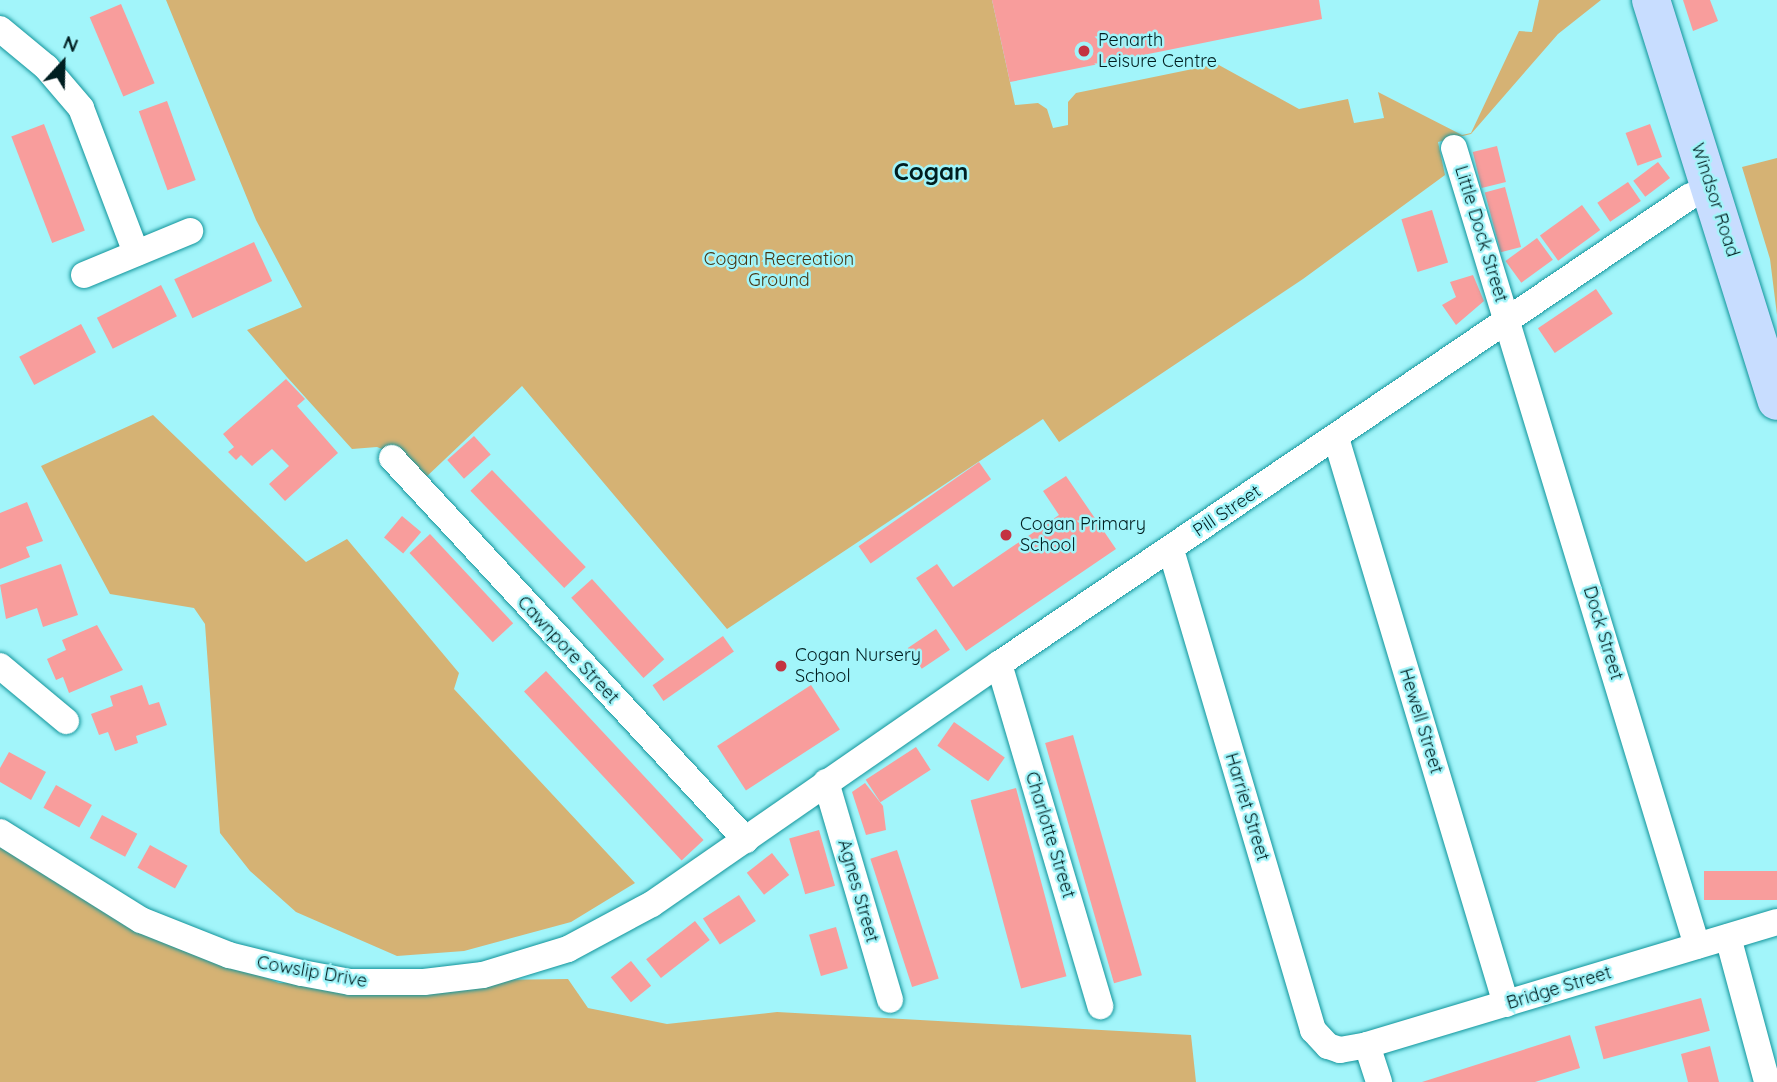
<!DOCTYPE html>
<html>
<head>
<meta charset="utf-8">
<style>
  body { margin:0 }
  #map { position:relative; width:1777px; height:1082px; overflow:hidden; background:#a2f5fa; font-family:Quicksand,sans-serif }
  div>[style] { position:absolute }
  .green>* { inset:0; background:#d5b274 }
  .building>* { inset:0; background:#f89d9c; transform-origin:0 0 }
  .roads { filter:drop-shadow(0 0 2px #12949b) drop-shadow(0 0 2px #12949b) }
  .street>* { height:26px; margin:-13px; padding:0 13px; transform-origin:13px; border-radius:13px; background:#fff }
  .primary>* { height:38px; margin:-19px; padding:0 19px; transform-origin:19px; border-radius:19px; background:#c8ddff }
  .dots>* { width:19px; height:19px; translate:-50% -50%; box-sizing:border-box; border:4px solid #a2f5fa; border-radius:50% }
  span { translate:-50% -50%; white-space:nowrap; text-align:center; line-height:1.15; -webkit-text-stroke:5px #a2f5fa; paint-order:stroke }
  .poi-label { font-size:18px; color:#001e20 }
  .left { translate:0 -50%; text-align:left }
  .street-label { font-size:18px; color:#001e20 }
  .park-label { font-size:18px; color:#483513 }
  .district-label { font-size:24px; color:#001e20; font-weight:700 }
  .north { position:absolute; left:28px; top:28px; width:70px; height:70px; -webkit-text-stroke:5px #a2f5fa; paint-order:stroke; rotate:22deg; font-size:19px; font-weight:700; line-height:28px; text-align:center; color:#001e20 }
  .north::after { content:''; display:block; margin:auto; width:24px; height:32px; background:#001e20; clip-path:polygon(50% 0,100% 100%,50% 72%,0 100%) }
</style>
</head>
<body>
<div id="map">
  <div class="green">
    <i style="clip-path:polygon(166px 0,992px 0,1015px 105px,1038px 103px,1047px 109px,1053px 128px,1068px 125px,1068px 102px,1076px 93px,1217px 64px,1299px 109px,1348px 99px,1354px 123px,1384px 118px,1378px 92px,1462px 135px,1471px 133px,1519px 31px,1532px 32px,1539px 0,1601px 0,1558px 34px,1471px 134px,1438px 142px,1445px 175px,1303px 279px,1059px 442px,1043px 419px,727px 629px,522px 386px,424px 479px,402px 457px,377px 447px,352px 449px,287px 377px,247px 330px,302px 307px,256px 220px)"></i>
    <i style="clip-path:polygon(1777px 158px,1777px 315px,1770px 259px,1742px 167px)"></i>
    <i style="clip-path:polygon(153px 415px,306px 562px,347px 539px,459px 673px,454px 689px,635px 883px,571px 922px,464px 951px,397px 956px,296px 912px,250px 871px,220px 833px,205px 624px,194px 608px,110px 594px,41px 466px)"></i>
    <i style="clip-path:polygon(0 847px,130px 925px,279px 983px,568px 979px,588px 1008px,667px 1024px,777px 1012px,1191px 1035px,1196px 1082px,0 1082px)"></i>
  </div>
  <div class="building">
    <i style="clip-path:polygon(992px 0,1319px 0,1322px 19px,1010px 82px)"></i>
    <i style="clip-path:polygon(1683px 0,1710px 0,1718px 21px,1693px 31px)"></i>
    <i style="left:121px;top:4px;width:86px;height:34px;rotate:67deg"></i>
    <i style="left:167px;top:101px;width:84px;height:30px;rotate:70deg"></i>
    <i style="left:44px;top:124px;width:114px;height:35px;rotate:69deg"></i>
    <i style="left:1650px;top:124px;width:35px;height:26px;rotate:70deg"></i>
    <i style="left:1497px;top:146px;width:37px;height:25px;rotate:76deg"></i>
    <i style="left:1658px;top:162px;width:20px;height:31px;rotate:53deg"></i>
    <i style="left:1628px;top:182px;width:23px;height:37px;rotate:56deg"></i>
    <i style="left:1505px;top:187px;width:62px;height:21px;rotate:75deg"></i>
    <i style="left:1582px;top:205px;width:31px;height:52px;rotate:54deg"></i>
    <i style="left:1432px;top:210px;width:55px;height:32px;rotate:73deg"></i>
    <i style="left:1537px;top:238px;width:27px;height:39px;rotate:54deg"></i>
    <i style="left:254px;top:242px;width:43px;height:88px;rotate:65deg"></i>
    <i style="clip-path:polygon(1473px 275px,1484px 301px,1456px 325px,1442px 305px,1456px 297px,1450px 282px)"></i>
    <i style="left:161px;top:285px;width:35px;height:72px;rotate:63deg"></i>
    <i style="left:1596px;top:289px;width:30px;height:70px;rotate:56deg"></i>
    <i style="left:81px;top:324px;width:32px;height:70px;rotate:62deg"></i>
    <i style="clip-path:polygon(286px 379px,305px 399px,297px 406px,338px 453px,285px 501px,269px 484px,289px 466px,272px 449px,252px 466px,241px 455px,236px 460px,228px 452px,234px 447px,223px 434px)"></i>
    <i style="left:474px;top:436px;width:25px;height:36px;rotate:48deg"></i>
    <i style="left:979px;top:462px;width:21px;height:147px;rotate:55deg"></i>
    <i style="left:492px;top:470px;width:135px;height:30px;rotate:46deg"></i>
    <i style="clip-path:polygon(1066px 476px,1116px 549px,966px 651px,916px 578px,937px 564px,953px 587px,1059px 515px,1043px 491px)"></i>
    <i style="clip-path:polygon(27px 502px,43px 541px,26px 547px,30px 557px,0 569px,0 513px)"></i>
    <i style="left:402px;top:516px;width:25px;height:28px;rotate:40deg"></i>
    <i style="left:430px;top:534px;width:122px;height:28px;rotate:47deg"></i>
    <i style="clip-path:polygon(61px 564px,78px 615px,43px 627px,37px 608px,6px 619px,0 585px)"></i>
    <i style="left:592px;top:579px;width:108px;height:28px;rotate:48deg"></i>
    <i style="clip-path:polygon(97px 625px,123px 670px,69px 693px,63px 677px,56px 680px,47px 659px,66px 650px,62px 640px)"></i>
    <i style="left:936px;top:629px;width:25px;height:34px;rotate:56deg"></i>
    <i style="left:723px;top:636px;width:19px;height:86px;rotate:55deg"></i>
    <i style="left:546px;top:671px;width:231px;height:30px;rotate:47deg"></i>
    <i style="clip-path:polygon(142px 685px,149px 705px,159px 702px,167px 725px,136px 736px,138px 743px,115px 751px,108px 732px,99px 735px,91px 714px,113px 706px,110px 696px)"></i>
    <i style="left:811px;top:685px;width:53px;height:112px;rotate:57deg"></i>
    <i style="left:954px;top:722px;width:62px;height:29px;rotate:35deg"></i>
    <i style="left:1073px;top:735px;width:250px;height:29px;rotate:74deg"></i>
    <i style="left:916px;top:747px;width:27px;height:60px;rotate:57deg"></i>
    <i style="clip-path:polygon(9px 752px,46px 772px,31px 800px,0 782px,0 768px)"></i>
    <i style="clip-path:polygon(865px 783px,883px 806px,886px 830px,866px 835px,852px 792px)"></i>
    <i style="left:56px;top:785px;width:41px;height:26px;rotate:29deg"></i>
    <i style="left:1016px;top:788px;width:195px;height:47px;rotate:75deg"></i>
    <i style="left:102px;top:815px;width:40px;height:26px;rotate:28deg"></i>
    <i style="left:819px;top:830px;width:58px;height:31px;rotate:74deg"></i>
    <i style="left:150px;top:845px;width:43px;height:26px;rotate:29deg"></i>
    <i style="left:897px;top:850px;width:135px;height:28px;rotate:72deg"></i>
    <i style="left:772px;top:853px;width:28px;height:32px;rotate:52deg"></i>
    <i style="left:1777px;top:871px;width:29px;height:73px;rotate:90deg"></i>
    <i style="left:739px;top:895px;width:31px;height:43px;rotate:57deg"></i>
    <i style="left:695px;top:921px;width:24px;height:62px;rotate:52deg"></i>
    <i style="left:836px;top:927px;width:43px;height:28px;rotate:74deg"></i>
    <i style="left:631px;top:961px;width:32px;height:26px;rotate:51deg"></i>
    <i style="left:1701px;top:998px;width:34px;height:110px;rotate:75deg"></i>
    <i style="clip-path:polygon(1570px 1035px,1580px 1068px,1535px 1082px,1422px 1082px)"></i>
    <i style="clip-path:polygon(1710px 1046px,1719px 1082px,1688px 1082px,1681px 1054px)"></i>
  </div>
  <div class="roads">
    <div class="street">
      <i style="left:0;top:29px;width:60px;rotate:39.6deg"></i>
      <i style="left:46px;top:67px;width:54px;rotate:49.5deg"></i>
      <i style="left:81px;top:108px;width:155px;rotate:69.2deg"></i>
      <i style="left:1454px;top:148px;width:834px;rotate:73.06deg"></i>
      <i style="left:84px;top:275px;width:115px;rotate:-22.5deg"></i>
      <i style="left:1336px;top:438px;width:591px;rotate:73.28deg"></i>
      <i style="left:392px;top:458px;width:521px;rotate:47.18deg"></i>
      <i style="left:1171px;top:550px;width:501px;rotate:73.52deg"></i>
      <i style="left:1313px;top:1030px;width:22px;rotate:47deg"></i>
      <i style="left:1328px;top:1046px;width:13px;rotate:18deg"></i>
      <i style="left:1340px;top:1050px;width:27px;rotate:-10deg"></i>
      <i style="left:1367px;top:1045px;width:428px;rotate:-16.7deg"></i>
      <i style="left:999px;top:664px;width:357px;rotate:73.5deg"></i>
      <i style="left:0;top:666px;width:86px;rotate:39.8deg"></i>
      <i style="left:826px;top:782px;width:227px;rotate:73.6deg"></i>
      <i style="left:0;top:832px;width:166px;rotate:32deg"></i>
      <i style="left:141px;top:920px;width:95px;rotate:21.7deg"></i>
      <i style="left:229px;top:955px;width:75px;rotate:13.9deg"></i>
      <i style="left:302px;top:973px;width:49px;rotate:10.6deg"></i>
      <i style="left:350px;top:982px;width:74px"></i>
      <i style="left:424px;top:982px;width:59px;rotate:-6.8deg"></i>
      <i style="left:483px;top:975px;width:89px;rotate:-17deg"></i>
      <i style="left:568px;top:949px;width:95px;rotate:-28.2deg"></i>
      <i style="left:652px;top:904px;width:422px;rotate:-34.7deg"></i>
      <i style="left:999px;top:664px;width:833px;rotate:-34.09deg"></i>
      <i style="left:1689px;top:197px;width:23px;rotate:-25deg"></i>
      <i style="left:1728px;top:937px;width:150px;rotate:74.9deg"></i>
      <i style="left:1367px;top:1045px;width:39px;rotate:72deg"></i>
    </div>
    <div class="primary">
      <i style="left:1651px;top:0;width:420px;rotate:72.6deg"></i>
    </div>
  </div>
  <div class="dots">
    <i style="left:1084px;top:51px;background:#c33341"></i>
    <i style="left:1006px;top:535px;background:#c33341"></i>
    <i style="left:781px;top:666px;background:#c33341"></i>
  </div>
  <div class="poi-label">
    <span class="left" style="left:1098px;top:51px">Penarth<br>Leisure Centre</span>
    <span class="left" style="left:1020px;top:535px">Cogan Primary<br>School</span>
    <span class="left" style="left:795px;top:666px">Cogan Nursery<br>School</span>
  </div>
  <div class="street-label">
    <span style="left:1715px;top:200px;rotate:72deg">Windsor Road</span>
    <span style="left:1481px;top:234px;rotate:73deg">Little Dock Street</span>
    <span style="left:1227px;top:511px;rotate:-34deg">Pill Street</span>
    <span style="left:1603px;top:633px;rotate:73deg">Dock Street</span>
    <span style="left:568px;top:650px;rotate:47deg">Cawnpore Street</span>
    <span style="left:1421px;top:721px;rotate:73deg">Hewell Street</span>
    <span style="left:1247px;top:807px;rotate:73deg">Harriet Street</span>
    <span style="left:1050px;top:835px;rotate:73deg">Charlotte Street</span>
    <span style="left:858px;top:891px;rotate:74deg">Agnes Street</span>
    <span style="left:312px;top:972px;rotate:10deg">Cowslip Drive</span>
    <span style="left:1559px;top:988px;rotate:-17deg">Bridge Street</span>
  </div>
  <div class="park-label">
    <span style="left:779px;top:270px">Cogan Recreation<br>Ground</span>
  </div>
  <div class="district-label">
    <span style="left:931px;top:172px">Cogan</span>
  </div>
  <div class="north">N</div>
</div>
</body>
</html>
